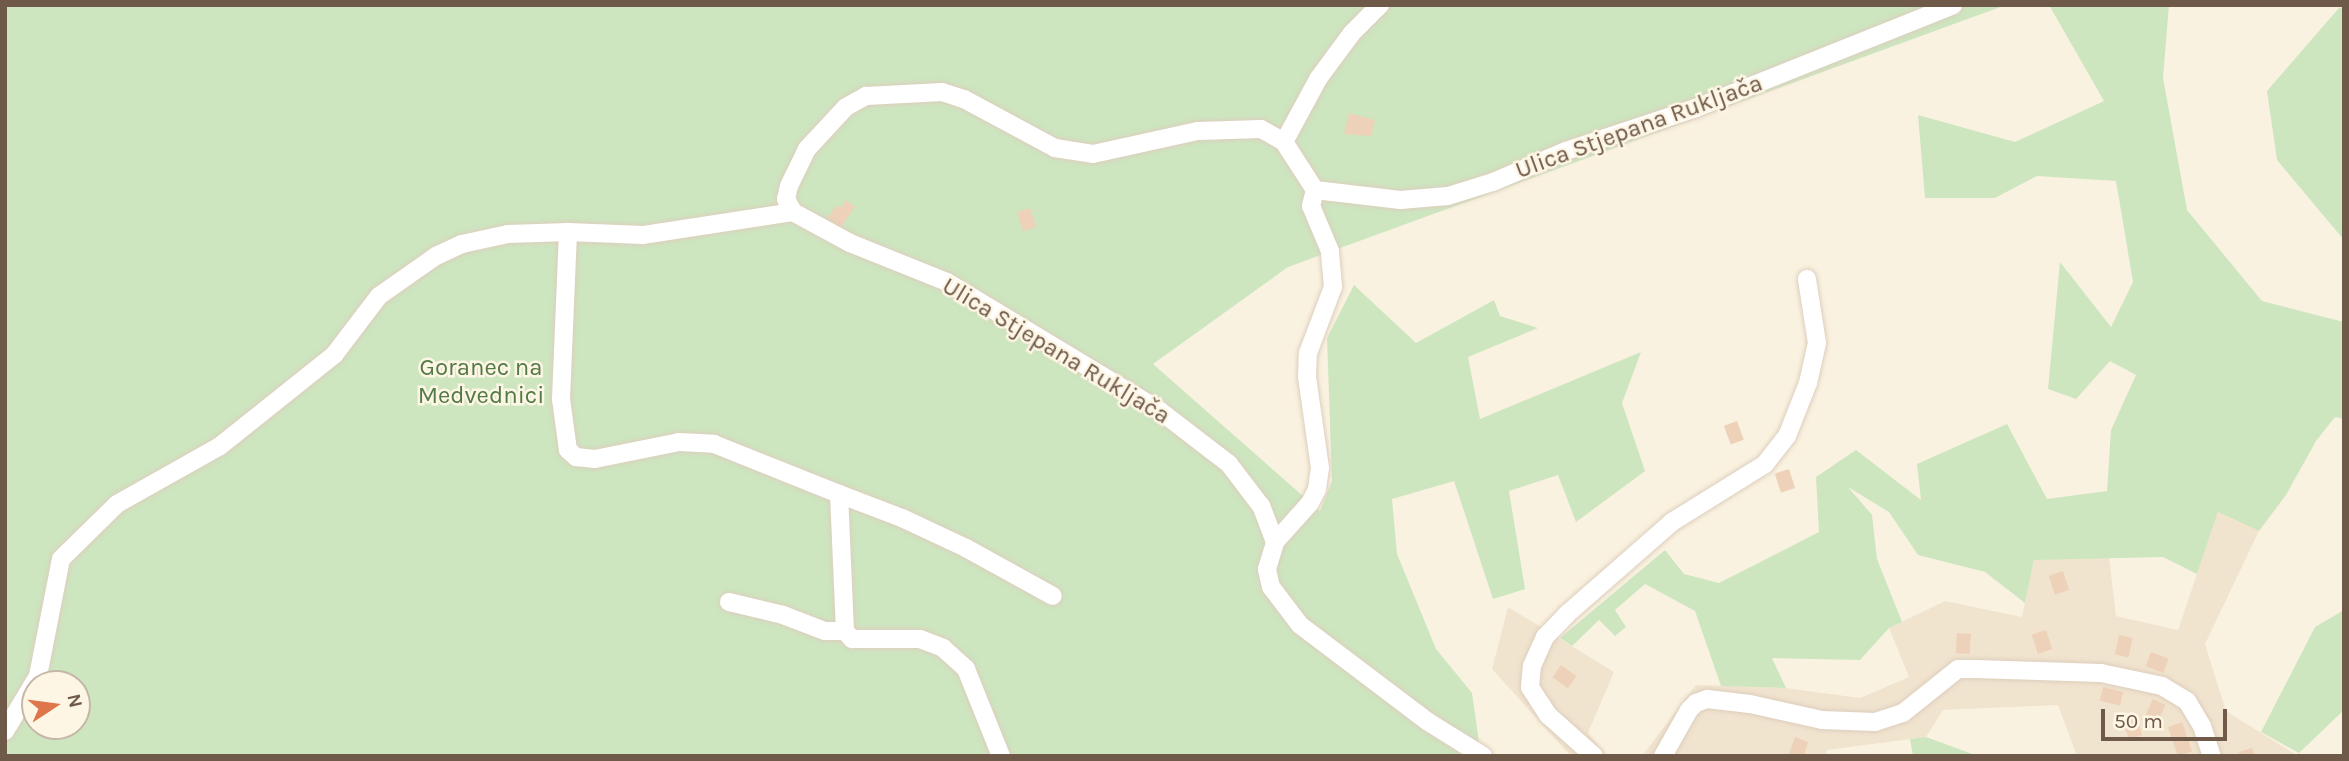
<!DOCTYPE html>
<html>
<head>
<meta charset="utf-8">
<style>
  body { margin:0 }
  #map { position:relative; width:2349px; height:761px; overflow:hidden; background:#faf2e0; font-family:Karla,sans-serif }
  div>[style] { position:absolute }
  .residential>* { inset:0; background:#f1e4cf }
  .green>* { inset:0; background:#cde6c0 }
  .building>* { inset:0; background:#eed1b9; transform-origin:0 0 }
  .roads { filter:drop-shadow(0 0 2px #ddcebd) drop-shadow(0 0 2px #ddcebd) }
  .minor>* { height:18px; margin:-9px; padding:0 9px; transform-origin:9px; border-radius:9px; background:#fff }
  span { translate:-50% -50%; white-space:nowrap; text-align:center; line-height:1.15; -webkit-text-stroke:5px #fef6e5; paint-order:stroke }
  .street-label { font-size:24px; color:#6f5949 }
  .park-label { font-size:24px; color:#527a45 }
  .frame { position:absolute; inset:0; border:7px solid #6f5949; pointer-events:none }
  .north { position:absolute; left:21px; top:670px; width:70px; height:70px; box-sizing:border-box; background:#fef6e5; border:2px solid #c5b7a7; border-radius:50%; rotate:77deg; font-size:19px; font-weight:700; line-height:28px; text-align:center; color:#6f5949 }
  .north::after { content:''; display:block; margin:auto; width:24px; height:32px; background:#de754b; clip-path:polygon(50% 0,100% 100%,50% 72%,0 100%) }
  .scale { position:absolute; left:2101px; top:709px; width:126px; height:32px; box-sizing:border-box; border:4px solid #6f5949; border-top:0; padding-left:9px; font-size:21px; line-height:24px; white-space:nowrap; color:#6f5949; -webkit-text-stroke:5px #fef6e5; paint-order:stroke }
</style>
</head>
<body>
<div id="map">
  <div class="residential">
    <i style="clip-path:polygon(2218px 512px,2259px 531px,2205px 644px,2226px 711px,2298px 756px,2077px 756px,2058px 705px,1943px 710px,1926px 737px,1827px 750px,1825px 756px,1642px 756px,1696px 685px,1786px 688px,1860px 698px,1909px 677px,1889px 628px,1945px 601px,2022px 617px,2034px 560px,2109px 556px,2116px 616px,2178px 630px)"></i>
    <i style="clip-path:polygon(1508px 607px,1614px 672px,1588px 733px,1607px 756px,1571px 756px,1492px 669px)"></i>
  </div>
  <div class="green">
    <i style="clip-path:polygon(evenodd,5px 5px,2006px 5px,1288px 267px,1153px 364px,1320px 511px,1332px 481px,1327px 338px,1354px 285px,1416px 343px,1494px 300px,1500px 316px,1538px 328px,1468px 357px,1480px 419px,1641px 352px,1622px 403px,1645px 471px,1576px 522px,1558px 475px,1509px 491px,1525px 589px,1493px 599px,1454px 481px,1392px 499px,1397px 554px,1436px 649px,1472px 693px,1481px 756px,5px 756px,5px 5px,35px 684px,77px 684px,77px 726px,35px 726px,35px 684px)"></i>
    <i style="clip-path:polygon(2049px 5px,2169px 5px,2163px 78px,2187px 210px,2262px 301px,2344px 322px,2344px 419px,2335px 417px,2316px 441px,2286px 495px,2259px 531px,2218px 512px,2197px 574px,2163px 557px,2034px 560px,2025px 603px,1985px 572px,1918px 555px,1889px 512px,1848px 487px,1872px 515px,1877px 559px,1902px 622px,1889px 628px,1860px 660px,1772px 658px,1786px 688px,1721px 686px,1695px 611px,1645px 584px,1615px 610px,1626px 627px,1615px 636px,1599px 620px,1572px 646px,1560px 638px,1665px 550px,1684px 574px,1719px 583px,1819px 532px,1816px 477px,1856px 450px,1921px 500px,1917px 464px,2007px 424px,2047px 499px,2107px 491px,2111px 430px,2136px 375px,2110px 361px,2076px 399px,2048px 389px,2060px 262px,2111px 327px,2133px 282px,2116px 181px,2037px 176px,1995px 198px,1925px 198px,1918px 115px,2015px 142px,2104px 101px)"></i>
    <i style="clip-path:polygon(2344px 7px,2344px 240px,2277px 160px,2267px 91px,2339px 8px)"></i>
    <i style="clip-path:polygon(2344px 610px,2344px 710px,2299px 753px,2261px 732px,2315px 627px)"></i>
    <i style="clip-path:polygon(1926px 737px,1978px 756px,1913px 756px,1910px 739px)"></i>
  </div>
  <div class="building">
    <i style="clip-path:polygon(1349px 113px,1375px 120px,1371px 136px,1344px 134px)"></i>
    <i style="clip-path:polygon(846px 200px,855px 207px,840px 228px,827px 218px,837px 205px,841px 208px)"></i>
    <i style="left:1030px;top:208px;width:20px;height:14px;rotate:72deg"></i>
    <i style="left:1737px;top:421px;width:20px;height:14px;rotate:70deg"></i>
    <i style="left:1789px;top:469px;width:20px;height:15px;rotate:72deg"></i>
    <i style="left:2063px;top:571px;width:20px;height:15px;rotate:72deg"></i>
    <i style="left:2046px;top:630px;width:20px;height:15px;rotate:72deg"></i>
    <i style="left:1957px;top:633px;width:14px;height:20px;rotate:4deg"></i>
    <i style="left:2119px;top:635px;width:14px;height:20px;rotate:12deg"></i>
    <i style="left:2151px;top:652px;width:19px;height:15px;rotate:21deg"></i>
    <i style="left:1561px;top:665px;width:19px;height:15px;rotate:35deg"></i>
    <i style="left:2103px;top:687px;width:21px;height:14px;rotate:14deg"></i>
    <i style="left:2153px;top:699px;width:14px;height:20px;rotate:25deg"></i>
    <i style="left:2136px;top:716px;width:20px;height:14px;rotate:72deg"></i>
    <i style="left:2182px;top:722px;width:31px;height:15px;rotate:71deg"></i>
    <i style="clip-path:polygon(1795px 737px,1808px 742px,1804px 756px,1788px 756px)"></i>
    <i style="clip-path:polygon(2252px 748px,2255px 756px,2240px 756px,2239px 752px)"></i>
  </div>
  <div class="roads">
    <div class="minor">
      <i style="left:1284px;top:142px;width:72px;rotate:-61.6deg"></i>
      <i style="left:1318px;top:79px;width:57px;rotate:-53.5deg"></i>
      <i style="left:1352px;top:33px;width:40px;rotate:-45deg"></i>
      <i style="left:568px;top:232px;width:167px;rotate:92.4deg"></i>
      <i style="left:561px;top:399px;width:51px;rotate:82.2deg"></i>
      <i style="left:568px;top:450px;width:11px;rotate:41deg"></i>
      <i style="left:576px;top:457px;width:19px;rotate:6deg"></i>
      <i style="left:595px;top:459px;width:86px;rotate:-11.4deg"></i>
      <i style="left:679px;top:442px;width:35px;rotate:3deg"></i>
      <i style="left:714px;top:444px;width:135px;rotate:21.8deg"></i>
      <i style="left:839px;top:494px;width:137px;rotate:87.5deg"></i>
      <i style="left:845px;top:631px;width:11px;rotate:49deg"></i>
      <i style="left:852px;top:639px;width:68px"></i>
      <i style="left:920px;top:639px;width:25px;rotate:21deg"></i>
      <i style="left:943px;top:648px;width:31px;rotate:42deg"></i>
      <i style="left:966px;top:669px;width:94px;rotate:68.1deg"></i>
      <i style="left:839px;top:494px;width:67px;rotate:20.9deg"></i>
      <i style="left:902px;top:518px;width:71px;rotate:25.1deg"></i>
      <i style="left:966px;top:548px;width:99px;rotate:28.9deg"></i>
      <i style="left:1275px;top:542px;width:52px;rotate:-48.1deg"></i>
      <i style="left:1310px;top:503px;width:16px;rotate:-63deg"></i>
      <i style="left:1317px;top:489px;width:21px;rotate:-82deg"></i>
      <i style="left:1320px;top:468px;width:92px;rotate:-98.1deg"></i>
      <i style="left:1307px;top:377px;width:24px;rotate:-88deg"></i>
      <i style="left:1308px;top:353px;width:71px;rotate:-69.3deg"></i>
      <i style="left:1333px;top:287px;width:36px;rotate:-95deg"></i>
      <i style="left:1330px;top:251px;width:49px;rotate:-112.9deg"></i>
      <i style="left:1311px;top:206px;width:16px;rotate:-76deg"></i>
      <i style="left:729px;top:602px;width:56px;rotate:13.5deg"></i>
      <i style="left:783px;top:615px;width:45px;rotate:20.9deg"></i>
      <i style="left:825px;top:631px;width:20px"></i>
      <i style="left:5px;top:731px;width:64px;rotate:-59deg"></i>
      <i style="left:38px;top:676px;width:119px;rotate:-78.9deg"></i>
      <i style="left:61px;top:559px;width:78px;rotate:-44.5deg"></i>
      <i style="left:117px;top:504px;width:118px;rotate:-29.4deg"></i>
      <i style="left:220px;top:446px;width:146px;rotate:-38.6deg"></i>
      <i style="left:334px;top:355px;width:74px;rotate:-52.7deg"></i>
      <i style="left:379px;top:296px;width:70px;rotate:-35.1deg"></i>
      <i style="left:436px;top:256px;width:29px;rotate:-25deg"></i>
      <i style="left:462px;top:244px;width:47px;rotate:-12.3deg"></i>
      <i style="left:508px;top:234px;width:60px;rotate:-1.9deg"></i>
      <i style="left:568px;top:232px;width:75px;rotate:2.3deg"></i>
      <i style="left:643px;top:235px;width:152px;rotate:-8.7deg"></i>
      <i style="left:1483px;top:756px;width:66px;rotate:-148deg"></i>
      <i style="left:1427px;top:721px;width:159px;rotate:-142.9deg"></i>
      <i style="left:1300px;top:625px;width:48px;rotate:-127.3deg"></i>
      <i style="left:1271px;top:587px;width:18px;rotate:-103deg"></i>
      <i style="left:1267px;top:569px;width:28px;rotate:-73deg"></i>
      <i style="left:1275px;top:542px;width:39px;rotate:-111deg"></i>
      <i style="left:1261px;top:506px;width:53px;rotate:-127.3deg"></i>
      <i style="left:1229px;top:464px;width:88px;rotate:-142.4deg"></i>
      <i style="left:1159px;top:410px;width:248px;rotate:-148.9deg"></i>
      <i style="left:947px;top:282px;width:105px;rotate:-158.1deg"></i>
      <i style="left:850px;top:243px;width:65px;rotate:-151.5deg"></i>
      <i style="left:793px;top:212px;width:15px;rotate:-118deg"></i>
      <i style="left:786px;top:199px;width:13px;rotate:-77deg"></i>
      <i style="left:789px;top:186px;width:41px;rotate:-64.1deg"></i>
      <i style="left:807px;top:149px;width:57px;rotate:-47.1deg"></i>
      <i style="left:846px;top:107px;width:23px;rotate:-29deg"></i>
      <i style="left:866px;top:96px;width:76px;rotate:-3deg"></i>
      <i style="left:942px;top:92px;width:23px;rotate:18deg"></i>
      <i style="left:964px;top:99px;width:103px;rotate:28.3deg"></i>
      <i style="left:1055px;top:148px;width:38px;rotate:9deg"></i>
      <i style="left:1093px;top:154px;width:107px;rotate:-12.4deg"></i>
      <i style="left:1198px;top:131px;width:63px;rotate:-1.8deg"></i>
      <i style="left:1261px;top:129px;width:26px;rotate:29deg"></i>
      <i style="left:1284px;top:142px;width:57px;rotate:57.1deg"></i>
      <i style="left:1315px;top:190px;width:86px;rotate:6.7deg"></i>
      <i style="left:1400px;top:200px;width:48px;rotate:-4.8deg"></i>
      <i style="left:1448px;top:196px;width:47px;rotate:-17.3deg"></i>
      <i style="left:1493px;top:182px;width:79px;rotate:-23deg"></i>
      <i style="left:1566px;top:151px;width:137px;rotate:-18.3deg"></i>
      <i style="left:1696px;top:108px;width:277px;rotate:-21.8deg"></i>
      <i style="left:1594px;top:756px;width:62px;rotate:-138.3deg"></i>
      <i style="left:1548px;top:715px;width:33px;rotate:-123deg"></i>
      <i style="left:1530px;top:687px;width:21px;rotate:-85deg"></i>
      <i style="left:1532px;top:666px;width:32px;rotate:-66deg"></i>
      <i style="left:1545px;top:637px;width:32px;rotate:-46deg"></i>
      <i style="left:1567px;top:614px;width:140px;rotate:-41.2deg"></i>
      <i style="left:1672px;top:522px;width:110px;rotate:-31.9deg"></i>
      <i style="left:1765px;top:464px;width:36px;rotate:-52deg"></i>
      <i style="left:1787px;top:436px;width:57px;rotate:-68.4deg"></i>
      <i style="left:1808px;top:383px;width:41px;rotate:-77.3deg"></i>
      <i style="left:1817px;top:343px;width:65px;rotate:-98.9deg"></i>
      <i style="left:1663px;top:756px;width:53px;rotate:-60.5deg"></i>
      <i style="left:1689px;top:710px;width:10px;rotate:-45deg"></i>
      <i style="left:1696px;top:703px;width:12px;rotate:-20deg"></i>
      <i style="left:1707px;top:699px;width:43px;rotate:6.6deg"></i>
      <i style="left:1750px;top:704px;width:74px;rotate:12.5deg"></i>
      <i style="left:1822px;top:720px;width:53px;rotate:2.2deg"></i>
      <i style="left:1875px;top:722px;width:29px;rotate:-18deg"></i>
      <i style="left:1903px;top:713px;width:70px;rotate:-38.7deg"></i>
      <i style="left:1958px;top:669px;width:18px"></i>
      <i style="left:1976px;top:669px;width:125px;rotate:1.8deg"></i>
      <i style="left:2101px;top:673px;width:62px;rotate:12deg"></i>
      <i style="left:2162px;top:686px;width:29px;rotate:31deg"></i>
      <i style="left:2187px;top:701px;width:29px;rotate:59deg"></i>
      <i style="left:2202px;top:726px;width:32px;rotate:72deg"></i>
    </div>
  </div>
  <div class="street-label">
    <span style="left:1639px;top:127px;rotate:-20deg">Ulica Stjepana Rukljača</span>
    <span style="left:1056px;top:351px;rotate:31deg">Ulica Stjepana Rukljača</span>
  </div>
  <div class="park-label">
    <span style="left:481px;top:382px">Goranec na<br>Medvednici</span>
  </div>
  <div class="frame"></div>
  <div class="north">N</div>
  <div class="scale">50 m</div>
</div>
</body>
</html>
